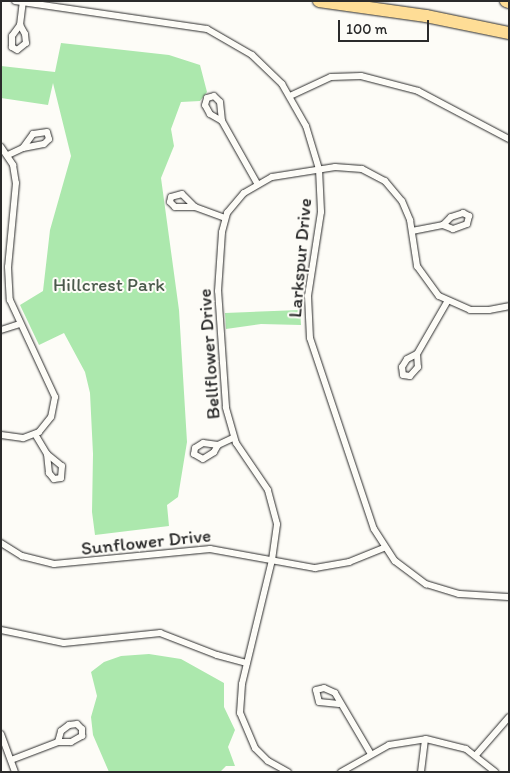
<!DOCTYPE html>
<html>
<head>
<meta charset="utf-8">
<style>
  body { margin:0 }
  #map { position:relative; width:510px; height:773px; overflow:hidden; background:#fdfcf7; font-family:Itim,sans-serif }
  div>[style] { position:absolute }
  .green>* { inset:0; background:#ace8ad }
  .roads { filter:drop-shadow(0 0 1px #2b2b2b) drop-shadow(0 0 1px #2b2b2b) }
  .minor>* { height:6px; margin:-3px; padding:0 3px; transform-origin:3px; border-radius:3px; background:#fdfcf7 }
  .motorway>* { height:12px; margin:-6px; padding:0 6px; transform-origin:6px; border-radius:6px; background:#fedd96 }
  span { translate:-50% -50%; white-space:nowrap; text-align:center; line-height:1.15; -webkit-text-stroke:4px #fdfcf7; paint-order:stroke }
  .street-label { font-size:19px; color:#2b2b2b }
  .park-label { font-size:19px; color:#4b5a4c }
  .frame { position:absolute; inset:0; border:2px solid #2b2b2b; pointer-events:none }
  .scale { position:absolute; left:338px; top:20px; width:91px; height:22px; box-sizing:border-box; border:2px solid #2b2b2b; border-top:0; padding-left:6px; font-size:15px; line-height:18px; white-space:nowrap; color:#2b2b2b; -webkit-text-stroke:4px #fdfcf7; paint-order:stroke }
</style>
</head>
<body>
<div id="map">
  <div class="green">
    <i style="clip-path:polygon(61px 43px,169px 55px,200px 65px,207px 92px,200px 101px,181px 102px,171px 129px,174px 146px,161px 178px,179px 310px,187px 442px,178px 497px,167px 505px,169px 526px,95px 535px,92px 512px,93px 454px,90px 393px,85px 372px,64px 333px,39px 345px,20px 305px,43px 291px,50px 230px,71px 156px,53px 83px,48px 105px,1px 98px,1px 66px,55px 72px)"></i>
    <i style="clip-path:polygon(300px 310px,301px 325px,261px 324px,226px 329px,225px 313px)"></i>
    <i style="clip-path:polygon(149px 654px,181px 659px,224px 683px,224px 707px,235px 730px,228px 747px,235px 766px,226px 766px,220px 772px,109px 772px,93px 735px,91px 717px,97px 696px,91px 672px,104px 662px,121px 656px)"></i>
  </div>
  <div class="roads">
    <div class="minor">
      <i style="left:15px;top:1px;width:194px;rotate:8.3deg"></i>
      <i style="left:207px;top:29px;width:52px;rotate:30deg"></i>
      <i style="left:252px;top:55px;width:42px;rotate:44deg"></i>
      <i style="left:282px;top:84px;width:48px;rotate:60.3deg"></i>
      <i style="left:306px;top:126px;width:45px;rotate:73.2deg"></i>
      <i style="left:319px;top:169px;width:43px;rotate:87.3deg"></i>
      <i style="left:321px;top:212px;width:85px;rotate:98.8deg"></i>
      <i style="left:308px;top:296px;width:42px;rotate:87.3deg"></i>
      <i style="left:310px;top:338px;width:201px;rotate:71.5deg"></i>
      <i style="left:374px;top:529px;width:38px;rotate:57deg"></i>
      <i style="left:395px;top:561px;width:39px;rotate:37deg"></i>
      <i style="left:426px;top:584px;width:34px;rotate:17deg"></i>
      <i style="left:459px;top:594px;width:50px;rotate:3.4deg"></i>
      <i style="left:20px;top:25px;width:10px;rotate:61deg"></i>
      <i style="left:25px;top:34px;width:9px;rotate:84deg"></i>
      <i style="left:26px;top:43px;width:11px;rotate:142deg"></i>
      <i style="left:17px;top:50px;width:6px;rotate:-149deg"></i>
      <i style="left:12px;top:47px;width:11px;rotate:-90deg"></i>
      <i style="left:12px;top:36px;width:14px;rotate:-54deg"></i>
      <i style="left:20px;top:25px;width:23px;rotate:-83deg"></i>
      <i style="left:290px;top:96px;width:45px;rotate:-24.9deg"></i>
      <i style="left:331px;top:77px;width:30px;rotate:-2deg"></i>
      <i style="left:361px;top:76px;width:59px;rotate:14.7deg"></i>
      <i style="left:418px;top:91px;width:103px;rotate:27.8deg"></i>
      <i style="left:222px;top:121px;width:14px;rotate:-150deg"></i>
      <i style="left:210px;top:114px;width:10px;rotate:-119deg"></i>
      <i style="left:205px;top:105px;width:7px;rotate:-74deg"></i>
      <i style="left:207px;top:98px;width:7px;rotate:-16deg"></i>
      <i style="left:214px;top:96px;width:8px;rotate:45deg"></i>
      <i style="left:220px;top:102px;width:19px;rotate:84deg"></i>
      <i style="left:222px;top:121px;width:71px;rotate:60.6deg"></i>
      <i style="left:1px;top:147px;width:22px;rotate:56deg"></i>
      <i style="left:13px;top:165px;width:18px;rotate:81deg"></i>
      <i style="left:16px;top:183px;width:84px;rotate:95.4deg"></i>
      <i style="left:8px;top:267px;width:33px;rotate:87deg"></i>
      <i style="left:10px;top:300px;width:107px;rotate:65.1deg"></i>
      <i style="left:55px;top:397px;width:20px;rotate:101deg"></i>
      <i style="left:51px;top:417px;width:19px;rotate:129deg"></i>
      <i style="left:39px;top:432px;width:17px;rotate:159deg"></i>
      <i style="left:23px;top:438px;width:22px;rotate:-172deg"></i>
      <i style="left:8px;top:155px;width:17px;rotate:-25deg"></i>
      <i style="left:23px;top:148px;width:21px;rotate:-11deg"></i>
      <i style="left:44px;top:144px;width:7px;rotate:-45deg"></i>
      <i style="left:49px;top:139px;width:7px;rotate:-106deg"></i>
      <i style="left:47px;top:132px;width:14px;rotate:172deg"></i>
      <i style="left:33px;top:134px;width:17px;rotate:126deg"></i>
      <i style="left:195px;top:207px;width:18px;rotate:-135deg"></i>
      <i style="left:182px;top:194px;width:11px;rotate:165deg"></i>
      <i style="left:171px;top:197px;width:5px;rotate:101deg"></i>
      <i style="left:170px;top:202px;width:7px;rotate:45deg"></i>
      <i style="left:175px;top:207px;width:20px"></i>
      <i style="left:195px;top:207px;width:32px;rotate:20deg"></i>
      <i style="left:463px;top:213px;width:7px;rotate:27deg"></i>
      <i style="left:469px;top:216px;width:8px;rotate:104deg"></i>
      <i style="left:467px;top:224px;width:15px;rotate:160deg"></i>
      <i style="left:453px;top:229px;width:11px;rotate:-158deg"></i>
      <i style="left:443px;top:225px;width:11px;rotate:-45deg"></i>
      <i style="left:451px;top:217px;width:13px;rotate:-18deg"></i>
      <i style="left:412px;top:231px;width:32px;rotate:-11deg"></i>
      <i style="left:1px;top:330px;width:20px;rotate:-18deg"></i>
      <i style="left:417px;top:354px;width:13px;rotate:86deg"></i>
      <i style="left:418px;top:367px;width:12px;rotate:132deg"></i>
      <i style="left:410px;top:376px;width:7px;rotate:-172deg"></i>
      <i style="left:403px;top:375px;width:8px;rotate:-97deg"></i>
      <i style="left:402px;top:367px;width:9px;rotate:-58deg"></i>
      <i style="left:407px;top:359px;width:11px;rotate:-27deg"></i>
      <i style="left:417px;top:354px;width:60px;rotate:-60deg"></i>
      <i style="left:35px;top:434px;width:23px;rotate:59deg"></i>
      <i style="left:47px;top:454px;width:19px;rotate:39deg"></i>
      <i style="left:62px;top:466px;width:12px;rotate:95deg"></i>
      <i style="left:61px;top:478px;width:7px;rotate:172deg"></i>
      <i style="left:54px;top:479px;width:8px;rotate:-130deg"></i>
      <i style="left:49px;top:473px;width:19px;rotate:-96deg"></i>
      <i style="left:218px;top:445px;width:15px;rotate:-172deg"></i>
      <i style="left:203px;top:443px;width:9px;rotate:148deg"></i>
      <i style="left:195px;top:448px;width:6px;rotate:99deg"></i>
      <i style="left:194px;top:454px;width:10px;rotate:29deg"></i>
      <i style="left:203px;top:459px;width:13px;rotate:-32deg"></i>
      <i style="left:214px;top:452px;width:8px;rotate:-60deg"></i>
      <i style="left:218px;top:445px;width:17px;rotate:-25deg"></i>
      <i style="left:1px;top:543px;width:25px;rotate:32deg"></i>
      <i style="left:22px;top:556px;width:33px;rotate:14deg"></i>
      <i style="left:54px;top:564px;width:157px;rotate:-5.5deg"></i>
      <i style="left:210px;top:549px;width:107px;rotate:10.3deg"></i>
      <i style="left:315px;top:568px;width:35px;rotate:-10deg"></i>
      <i style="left:349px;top:562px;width:38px;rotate:-22deg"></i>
      <i style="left:1px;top:630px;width:64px;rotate:11.7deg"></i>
      <i style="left:64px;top:643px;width:97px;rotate:-5.9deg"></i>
      <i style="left:160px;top:633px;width:61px;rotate:21.1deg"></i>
      <i style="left:217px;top:655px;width:31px;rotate:15deg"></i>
      <i style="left:339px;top:704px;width:20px;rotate:-174deg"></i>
      <i style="left:319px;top:702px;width:12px;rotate:-104deg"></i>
      <i style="left:316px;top:690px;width:8px;rotate:-14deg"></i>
      <i style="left:324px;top:688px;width:12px;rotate:24deg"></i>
      <i style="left:335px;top:693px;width:71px;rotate:59.5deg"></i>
      <i style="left:1px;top:734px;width:40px;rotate:69.8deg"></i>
      <i style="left:476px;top:755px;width:50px;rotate:-49deg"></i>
      <i style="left:11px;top:760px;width:50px;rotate:-21deg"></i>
      <i style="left:58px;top:742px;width:13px"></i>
      <i style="left:71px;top:742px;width:13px;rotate:-29deg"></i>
      <i style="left:82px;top:736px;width:7px;rotate:-90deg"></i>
      <i style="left:82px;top:729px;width:7px;rotate:-135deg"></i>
      <i style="left:77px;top:724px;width:8px;rotate:173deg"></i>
      <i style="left:69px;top:725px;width:10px;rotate:143deg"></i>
      <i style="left:61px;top:731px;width:11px;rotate:105deg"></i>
      <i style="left:288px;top:772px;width:23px;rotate:-151deg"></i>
      <i style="left:268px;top:761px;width:18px;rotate:-135deg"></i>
      <i style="left:255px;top:748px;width:38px;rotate:-113deg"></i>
      <i style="left:240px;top:713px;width:29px;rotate:-86deg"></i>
      <i style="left:242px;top:684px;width:128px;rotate:-76.4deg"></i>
      <i style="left:272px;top:560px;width:36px;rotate:-82deg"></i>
      <i style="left:277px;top:524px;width:35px;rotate:-105deg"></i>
      <i style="left:268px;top:490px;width:57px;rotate:-124.2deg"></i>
      <i style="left:236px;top:443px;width:37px;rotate:-106deg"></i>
      <i style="left:226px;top:407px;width:116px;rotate:-93.9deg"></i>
      <i style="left:218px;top:291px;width:59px;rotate:-86.1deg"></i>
      <i style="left:222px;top:232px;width:20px;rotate:-75deg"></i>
      <i style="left:227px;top:213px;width:26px;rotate:-50deg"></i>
      <i style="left:244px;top:193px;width:32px;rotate:-30deg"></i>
      <i style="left:272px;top:177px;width:64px;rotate:-9deg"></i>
      <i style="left:335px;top:167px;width:27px;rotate:4deg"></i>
      <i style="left:362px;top:169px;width:26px;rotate:28deg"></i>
      <i style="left:385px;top:181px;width:26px;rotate:50deg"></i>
      <i style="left:402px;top:201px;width:21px;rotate:67deg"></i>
      <i style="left:410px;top:220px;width:47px;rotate:81.3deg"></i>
      <i style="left:417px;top:266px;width:37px;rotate:54deg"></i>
      <i style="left:439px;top:296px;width:34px;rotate:24deg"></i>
      <i style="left:470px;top:310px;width:19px"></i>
      <i style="left:489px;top:310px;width:20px;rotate:-11deg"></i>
      <i style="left:341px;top:772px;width:55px;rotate:-29.4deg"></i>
      <i style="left:389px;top:745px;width:37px;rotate:-9deg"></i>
      <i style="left:426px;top:739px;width:41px;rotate:14deg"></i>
      <i style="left:466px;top:749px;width:37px;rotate:38deg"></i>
      <i style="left:421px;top:772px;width:33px;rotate:-83deg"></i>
    </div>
    <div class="motorway">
      <i style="left:319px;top:1px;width:108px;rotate:8deg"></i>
      <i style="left:426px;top:16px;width:85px;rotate:11.6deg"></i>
      <i style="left:506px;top:1px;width:3px;rotate:18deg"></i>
    </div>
  </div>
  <div class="street-label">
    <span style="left:300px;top:258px;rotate:-85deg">Larkspur Drive</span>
    <span style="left:209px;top:354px;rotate:-94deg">Bellflower Drive</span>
    <span style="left:146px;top:542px;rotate:-6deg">Sunflower Drive</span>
  </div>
  <div class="park-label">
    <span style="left:109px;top:285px">Hillcrest Park</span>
  </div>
  <div class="frame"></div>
  <div class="scale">100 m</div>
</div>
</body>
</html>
